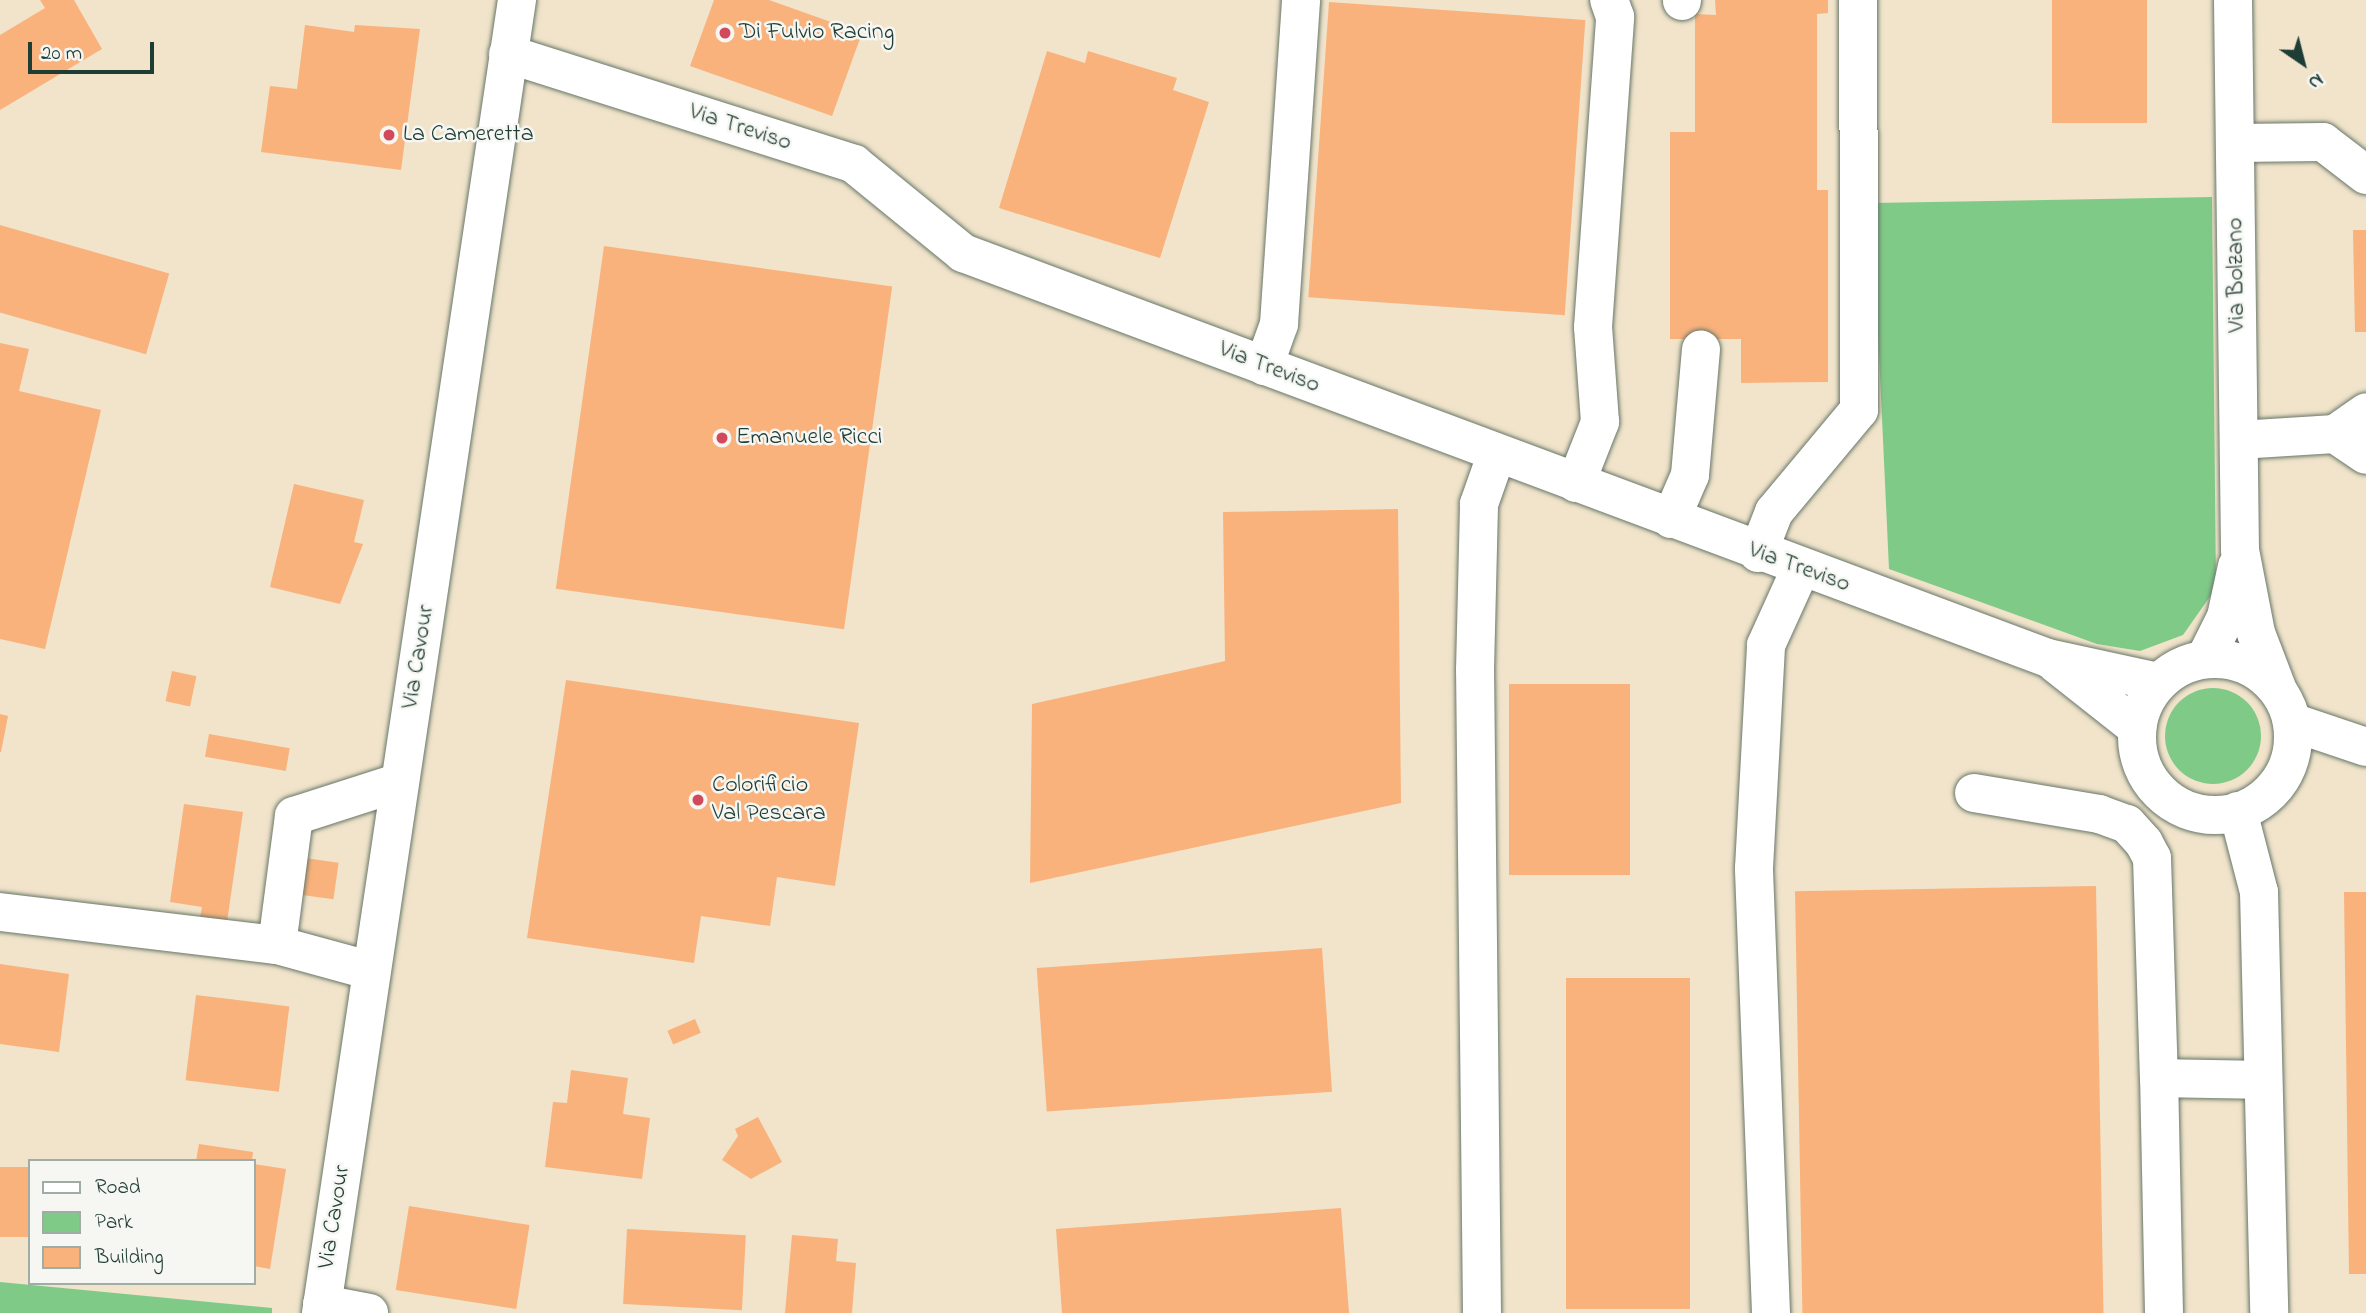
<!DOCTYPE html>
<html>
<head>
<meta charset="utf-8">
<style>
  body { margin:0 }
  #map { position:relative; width:2366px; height:1313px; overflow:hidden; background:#f1e4cb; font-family:"Indie Flower",sans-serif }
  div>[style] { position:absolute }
  .green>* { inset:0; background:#80ca88 }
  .round { border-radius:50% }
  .building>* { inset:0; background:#f9b27c; transform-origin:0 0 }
  .roads { filter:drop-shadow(0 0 2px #687769) drop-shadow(0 0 2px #687769) }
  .minor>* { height:38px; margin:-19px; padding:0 19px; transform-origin:19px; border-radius:19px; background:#fff }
  .minor>.ring { margin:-19px; padding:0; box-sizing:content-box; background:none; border:38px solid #fff; border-radius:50% }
  .dots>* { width:19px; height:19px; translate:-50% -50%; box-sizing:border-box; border:4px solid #f6f6f2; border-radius:50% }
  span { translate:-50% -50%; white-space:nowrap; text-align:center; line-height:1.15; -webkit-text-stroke:5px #f6f6f2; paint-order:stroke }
  .poi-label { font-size:24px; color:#1f3d34 }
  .left { translate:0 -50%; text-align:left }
  .street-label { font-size:24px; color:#1f3d34 }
  .legend { position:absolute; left:28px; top:1159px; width:228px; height:126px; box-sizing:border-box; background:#f6f6f2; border:2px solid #a0aca6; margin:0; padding:9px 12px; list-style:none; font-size:21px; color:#1f3d34 }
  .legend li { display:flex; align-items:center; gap:14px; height:35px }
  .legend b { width:35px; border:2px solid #a0aca6 }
  .north { position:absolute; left:2268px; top:28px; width:70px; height:70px; -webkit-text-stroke:5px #f6f6f2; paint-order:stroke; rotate:145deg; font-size:19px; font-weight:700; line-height:28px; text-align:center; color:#1f3d34 }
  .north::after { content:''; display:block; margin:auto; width:24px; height:32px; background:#1f3d34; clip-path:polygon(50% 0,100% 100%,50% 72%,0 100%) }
  .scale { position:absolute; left:28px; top:42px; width:126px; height:32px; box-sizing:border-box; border:4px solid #1f3d34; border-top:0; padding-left:9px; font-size:21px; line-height:24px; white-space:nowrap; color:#1f3d34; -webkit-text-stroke:5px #f6f6f2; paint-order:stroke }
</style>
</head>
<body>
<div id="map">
  <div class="green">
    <i style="clip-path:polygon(2212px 197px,2216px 588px,2183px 635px,2140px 651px,2097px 644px,1889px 569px,1872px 203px)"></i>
    <i class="round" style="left:2165px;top:688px;width:96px;height:96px"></i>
    <i style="clip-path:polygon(0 1282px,272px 1308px,272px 1313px,0 1313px)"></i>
  </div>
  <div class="building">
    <i style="clip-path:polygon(40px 0,74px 0,102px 49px,0 110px,0 35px,45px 8px)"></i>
    <i style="clip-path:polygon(714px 0,769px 0,862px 33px,832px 116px,690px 66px)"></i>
    <i style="clip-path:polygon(1715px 0,1828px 0,1828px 13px,1817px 14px,1817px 190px,1828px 190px,1828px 382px,1741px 383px,1741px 339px,1670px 339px,1670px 132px,1695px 132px,1695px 14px,1716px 15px)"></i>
    <i style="left:2052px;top:0;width:95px;height:123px"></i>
    <i style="left:1329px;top:2px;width:257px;height:296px;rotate:4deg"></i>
    <i style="clip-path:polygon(305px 25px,354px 32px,355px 25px,420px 29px,401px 170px,261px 152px,270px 86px,297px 89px)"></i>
    <i style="clip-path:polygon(1047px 51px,1085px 63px,1088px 51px,1177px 78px,1173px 90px,1209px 102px,1160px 258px,999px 208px)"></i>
    <i style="left:0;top:225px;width:176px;height:84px;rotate:16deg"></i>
    <i style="clip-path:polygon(2353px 230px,2366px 230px,2366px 332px,2355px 332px)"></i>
    <i style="left:604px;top:246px;width:291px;height:346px;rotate:8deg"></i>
    <i style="clip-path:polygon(0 343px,29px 349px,19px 391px,101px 410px,45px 649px,0 639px)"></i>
    <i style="clip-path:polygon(294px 484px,364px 500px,354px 542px,363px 544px,340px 604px,270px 587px)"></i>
    <i style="clip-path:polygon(1398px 509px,1401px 803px,1030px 883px,1032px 704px,1225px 661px,1223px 512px)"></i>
    <i style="left:172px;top:671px;width:25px;height:31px;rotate:12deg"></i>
    <i style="clip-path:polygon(566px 680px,859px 723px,835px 886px,777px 877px,770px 926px,701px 916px,694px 963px,527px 938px)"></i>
    <i style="left:1509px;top:684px;width:121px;height:191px"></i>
    <i style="clip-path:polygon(0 714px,8px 716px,1px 752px,0 752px)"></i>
    <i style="left:209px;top:734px;width:82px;height:23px;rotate:10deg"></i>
    <i style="clip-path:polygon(184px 804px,243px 812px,227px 922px,200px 918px,202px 907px,170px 902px)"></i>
    <i style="left:298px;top:857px;width:41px;height:37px;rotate:8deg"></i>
    <i style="left:2096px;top:886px;width:427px;height:301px;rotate:89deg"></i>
    <i style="clip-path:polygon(2344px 892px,2366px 892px,2366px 1274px,2349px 1274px)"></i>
    <i style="left:1322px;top:948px;width:144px;height:286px;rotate:86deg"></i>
    <i style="clip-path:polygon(0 964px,69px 974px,59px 1052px,0 1044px)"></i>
    <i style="left:1690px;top:978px;width:331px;height:124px;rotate:90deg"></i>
    <i style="left:196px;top:995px;width:94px;height:86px;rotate:7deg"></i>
    <i style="left:695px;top:1019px;width:15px;height:30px;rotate:67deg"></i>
    <i style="clip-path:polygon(571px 1070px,628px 1078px,623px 1114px,650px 1118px,642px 1179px,545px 1167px,553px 1102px,567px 1103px)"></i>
    <i style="clip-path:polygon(758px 1117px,782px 1162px,751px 1179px,722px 1160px,738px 1136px,735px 1129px)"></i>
    <i style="clip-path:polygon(199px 1144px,253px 1152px,252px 1161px,196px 1161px)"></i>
    <i style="clip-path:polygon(254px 1164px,286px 1169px,270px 1269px,254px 1266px)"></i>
    <i style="left:30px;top:1167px;width:70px;height:30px;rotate:90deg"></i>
    <i style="left:409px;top:1206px;width:122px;height:85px;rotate:9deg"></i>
    <i style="clip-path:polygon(1341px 1208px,1349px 1313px,1062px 1313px,1056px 1229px)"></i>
    <i style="left:627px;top:1229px;width:119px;height:75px;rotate:3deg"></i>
    <i style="clip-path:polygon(792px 1235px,838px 1239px,836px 1261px,856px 1263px,852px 1313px,785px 1313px)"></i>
  </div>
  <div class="roads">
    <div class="minor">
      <i style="left:2233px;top:0;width:550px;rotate:89.27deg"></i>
      <i style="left:2240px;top:550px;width:85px;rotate:79.1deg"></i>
      <i style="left:2256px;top:633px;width:59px;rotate:69.1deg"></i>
      <i style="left:1682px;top:1px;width:1px;rotate:-90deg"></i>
      <i style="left:508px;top:54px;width:363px;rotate:17.6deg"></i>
      <i style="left:854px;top:164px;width:141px;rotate:39.2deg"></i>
      <i style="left:963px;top:253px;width:1158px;rotate:20.47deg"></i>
      <i style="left:2048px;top:658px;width:113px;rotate:12.3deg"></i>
      <i style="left:2235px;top:143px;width:88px;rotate:-0.7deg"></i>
      <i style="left:2323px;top:142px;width:54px;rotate:37.5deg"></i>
      <i style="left:1264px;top:366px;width:45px;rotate:-70.3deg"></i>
      <i style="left:1279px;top:324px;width:325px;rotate:-86.1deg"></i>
      <i style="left:2335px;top:434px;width:37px;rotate:34deg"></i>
      <i style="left:2239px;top:440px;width:96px;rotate:-3.6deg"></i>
      <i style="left:2335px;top:434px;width:38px;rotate:-35deg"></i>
      <i style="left:1576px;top:483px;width:66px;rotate:-68.5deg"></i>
      <i style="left:1600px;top:422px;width:95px;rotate:-94.2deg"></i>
      <i style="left:1593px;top:327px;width:311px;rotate:-85.9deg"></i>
      <i style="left:1615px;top:17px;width:18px;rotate:-109deg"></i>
      <i style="left:1671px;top:519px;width:48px;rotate:-66.6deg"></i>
      <i style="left:1690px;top:475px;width:126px;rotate:-85deg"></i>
      <i style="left:1758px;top:553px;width:44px;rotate:-68.7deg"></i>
      <i style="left:1774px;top:512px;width:133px;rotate:-50.2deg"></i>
      <i style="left:1859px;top:410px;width:410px;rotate:-90.1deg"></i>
      <i style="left:2205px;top:659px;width:47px;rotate:-63.4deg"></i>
      <i style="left:2226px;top:617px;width:52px;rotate:-77.8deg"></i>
      <i class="ring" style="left:2137px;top:659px;width:118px;height:118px"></i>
      <i style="left:2055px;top:663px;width:105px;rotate:38.4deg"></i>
      <i style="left:2292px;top:722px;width:78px;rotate:18.7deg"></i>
      <i style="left:1974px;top:793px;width:127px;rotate:9.5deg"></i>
      <i style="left:2099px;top:814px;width:30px;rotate:20deg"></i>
      <i style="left:2127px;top:824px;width:25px;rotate:48deg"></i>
      <i style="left:2144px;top:843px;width:17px;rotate:62deg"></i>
      <i style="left:2152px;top:858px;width:220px;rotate:88.2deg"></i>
      <i style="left:2238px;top:811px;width:84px;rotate:75.5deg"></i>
      <i style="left:2259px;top:892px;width:421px;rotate:88.6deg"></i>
      <i style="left:0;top:912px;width:279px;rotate:6.8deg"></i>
      <i style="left:277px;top:945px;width:98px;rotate:15.3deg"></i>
      <i style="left:277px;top:945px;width:130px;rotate:-82.5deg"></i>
      <i style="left:294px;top:816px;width:111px;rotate:-17.8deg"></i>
      <i style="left:322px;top:1304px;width:48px;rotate:10.8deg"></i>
      <i style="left:321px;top:1313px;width:1328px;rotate:-81.51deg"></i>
      <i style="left:1482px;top:1313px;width:643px;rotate:-90.62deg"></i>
      <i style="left:1475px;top:670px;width:166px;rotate:-88.6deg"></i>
      <i style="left:1479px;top:504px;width:54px;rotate:-70.6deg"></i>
      <i style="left:1771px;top:1313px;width:445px;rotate:-92.2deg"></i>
      <i style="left:1754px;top:868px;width:223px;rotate:-86.9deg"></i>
      <i style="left:1766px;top:645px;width:85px;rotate:-65.6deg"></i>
      <i style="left:2164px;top:1313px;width:235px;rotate:-91.2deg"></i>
      <i style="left:2159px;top:1078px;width:104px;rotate:1.1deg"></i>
    </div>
  </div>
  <div class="dots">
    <i style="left:725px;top:33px;background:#d1495b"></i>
    <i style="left:389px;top:135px;background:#d1495b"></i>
    <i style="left:722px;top:438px;background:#d1495b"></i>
    <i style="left:698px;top:800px;background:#d1495b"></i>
  </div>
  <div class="poi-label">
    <span class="left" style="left:739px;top:33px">Di Fulvio Racing</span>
    <span class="left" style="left:403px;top:135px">La Cameretta</span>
    <span class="left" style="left:736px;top:438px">Emanuele Ricci</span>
    <span class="left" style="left:712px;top:800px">Colorificio<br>Val Pescara</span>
  </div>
  <div class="street-label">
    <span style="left:740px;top:128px;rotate:18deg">Via Treviso</span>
    <span style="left:2237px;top:275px;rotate:-91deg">Via Bolzano</span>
    <span style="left:1269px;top:368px;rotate:21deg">Via Treviso</span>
    <span style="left:1799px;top:568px;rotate:20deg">Via Treviso</span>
    <span style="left:419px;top:657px;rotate:-81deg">Via Cavour</span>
    <span style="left:335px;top:1217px;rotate:-81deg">Via Cavour</span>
  </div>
  <ul class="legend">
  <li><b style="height:9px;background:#fff"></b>Road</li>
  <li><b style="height:19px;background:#80ca88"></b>Park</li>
  <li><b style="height:19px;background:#f9b27c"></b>Building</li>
  </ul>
  <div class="north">N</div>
  <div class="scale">20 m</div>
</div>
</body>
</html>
